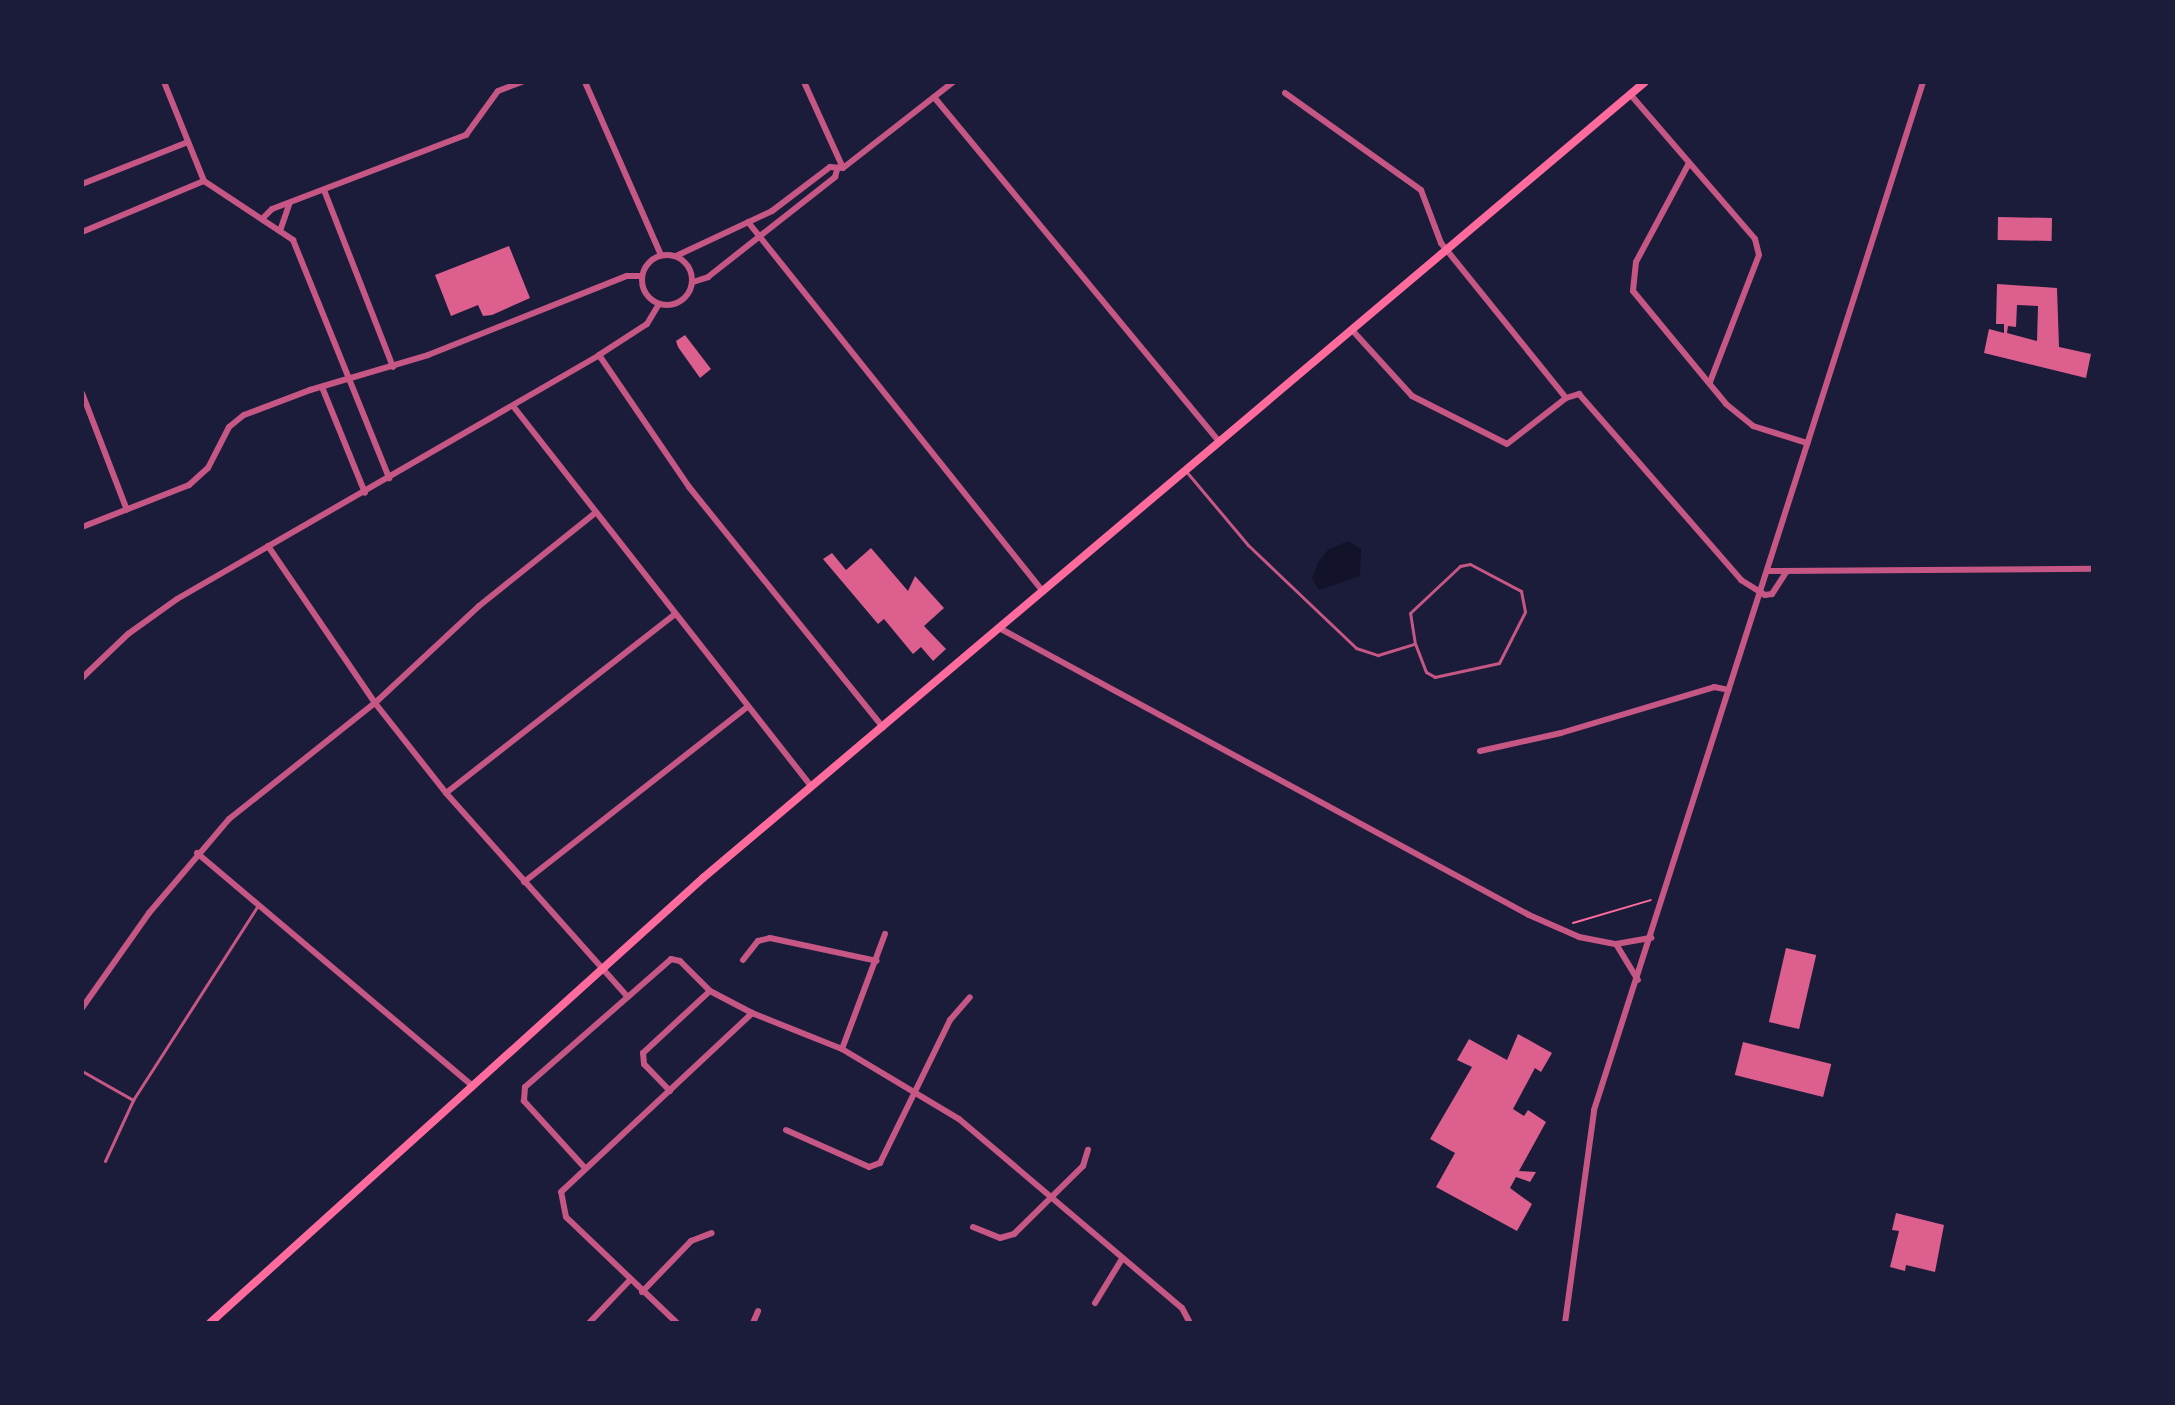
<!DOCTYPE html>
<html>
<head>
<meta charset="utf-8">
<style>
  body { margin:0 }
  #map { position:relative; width:2175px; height:1405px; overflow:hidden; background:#1b1b3a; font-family:"Roboto Condensed",sans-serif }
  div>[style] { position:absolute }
  .water>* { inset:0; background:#12122b }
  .building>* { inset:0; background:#dd5f8e; transform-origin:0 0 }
  .path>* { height:2px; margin:-1px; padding:0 1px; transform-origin:1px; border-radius:1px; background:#ff6b9d }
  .service>* { height:3px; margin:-1.5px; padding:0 1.5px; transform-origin:1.5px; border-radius:1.5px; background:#c65784 }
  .minor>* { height:6px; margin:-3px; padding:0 3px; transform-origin:3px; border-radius:3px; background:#c65784 }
  .minor>.ring { margin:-3px; padding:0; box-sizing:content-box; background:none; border:6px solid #c65784; border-radius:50% }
  .secondary>* { height:8px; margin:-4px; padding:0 4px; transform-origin:4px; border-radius:4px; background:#ff6b9d }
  span { translate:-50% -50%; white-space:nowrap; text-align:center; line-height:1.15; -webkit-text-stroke:8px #1b1b3a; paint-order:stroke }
  .frame { position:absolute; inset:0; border:84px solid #1b1b3a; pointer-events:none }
</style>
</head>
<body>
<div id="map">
  <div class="water">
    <i style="clip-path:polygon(1348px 541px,1361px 549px,1360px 576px,1319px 590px,1312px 578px,1318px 563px,1328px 550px)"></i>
  </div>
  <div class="building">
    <i style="left:1998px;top:217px;width:54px;height:23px;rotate:1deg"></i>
    <i style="clip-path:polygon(509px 246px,530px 298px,492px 315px,483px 316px,478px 305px,451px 316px,435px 275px)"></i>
    <i style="clip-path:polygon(evenodd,1997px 284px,2057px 288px,2059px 347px,2091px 354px,2086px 378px,1984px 353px,1989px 329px,2004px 333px,2004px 324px,1996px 324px,1997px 284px,2017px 305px,2038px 306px,2037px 341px,2007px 333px,2008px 326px,2016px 327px,2017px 305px)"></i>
    <i style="clip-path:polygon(685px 335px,711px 369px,700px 378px,678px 347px,676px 341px)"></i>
    <i style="clip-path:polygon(871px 548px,908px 591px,915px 576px,944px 608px,924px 626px,946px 649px,933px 661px,921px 647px,913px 654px,884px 619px,878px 624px,823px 559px,832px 553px,846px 570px)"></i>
    <i style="left:1786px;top:948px;width:31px;height:76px;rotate:13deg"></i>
    <i style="clip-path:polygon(1518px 1034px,1552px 1053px,1541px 1072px,1535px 1068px,1513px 1109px,1524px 1116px,1528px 1110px,1546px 1122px,1519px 1171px,1536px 1172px,1530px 1182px,1516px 1177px,1510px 1188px,1532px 1204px,1517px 1231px,1436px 1187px,1455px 1153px,1430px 1139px,1472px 1067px,1457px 1060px,1469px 1039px,1507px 1060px)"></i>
    <i style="left:1743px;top:1042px;width:91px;height:34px;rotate:14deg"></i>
    <i style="clip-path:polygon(1896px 1213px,1944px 1225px,1935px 1272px,1906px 1265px,1905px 1271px,1890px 1267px,1899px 1231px,1892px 1230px)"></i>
  </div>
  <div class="path">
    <i style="left:1573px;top:923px;width:81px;rotate:-16.4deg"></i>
  </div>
  <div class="service">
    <i style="left:1185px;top:470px;width:98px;rotate:50deg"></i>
    <i style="left:1248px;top:545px;width:149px;rotate:43.6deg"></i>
    <i style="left:1356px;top:648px;width:23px;rotate:18deg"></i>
    <i style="left:1378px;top:655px;width:38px;rotate:-17deg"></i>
    <i style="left:1470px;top:564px;width:58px;rotate:27.9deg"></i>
    <i style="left:1521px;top:591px;width:21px;rotate:79deg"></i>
    <i style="left:1525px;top:612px;width:57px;rotate:117deg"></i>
    <i style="left:1499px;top:663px;width:66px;rotate:167.7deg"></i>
    <i style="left:1435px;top:677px;width:10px;rotate:-151deg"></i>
    <i style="left:1426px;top:672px;width:30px;rotate:-111deg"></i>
    <i style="left:1415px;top:644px;width:31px;rotate:-99deg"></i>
    <i style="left:1410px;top:613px;width:69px;rotate:-43.2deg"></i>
    <i style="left:1460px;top:566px;width:10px;rotate:-11deg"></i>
    <i style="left:82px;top:1071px;width:59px;rotate:29.6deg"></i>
    <i style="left:133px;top:1100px;width:229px;rotate:-57.3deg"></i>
    <i style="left:105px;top:1161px;width:67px;rotate:-65.3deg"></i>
  </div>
  <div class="minor">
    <i style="left:164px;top:82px;width:107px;rotate:68deg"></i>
    <i style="left:204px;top:181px;width:107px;rotate:33.5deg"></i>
    <i style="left:293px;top:240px;width:257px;rotate:68deg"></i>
    <i style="left:585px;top:82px;width:189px;rotate:66.3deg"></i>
    <i style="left:804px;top:82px;width:94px;rotate:65.6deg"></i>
    <i style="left:1285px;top:93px;width:167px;rotate:35.5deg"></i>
    <i style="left:1421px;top:190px;width:57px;rotate:69.3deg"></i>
    <i style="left:1441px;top:243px;width:199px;rotate:51.1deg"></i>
    <i style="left:1566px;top:398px;width:14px;rotate:-17deg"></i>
    <i style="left:1579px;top:394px;width:247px;rotate:48.9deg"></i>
    <i style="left:1741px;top:580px;width:28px;rotate:32deg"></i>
    <i style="left:1765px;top:595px;width:7px;rotate:-8deg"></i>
    <i style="left:1772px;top:594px;width:27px;rotate:-57deg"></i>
    <i style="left:1630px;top:94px;width:191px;rotate:49.2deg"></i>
    <i style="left:1755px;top:239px;width:16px;rotate:76deg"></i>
    <i style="left:1759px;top:255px;width:136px;rotate:111.1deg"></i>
    <i style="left:934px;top:97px;width:447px;rotate:50.4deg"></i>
    <i style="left:1688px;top:165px;width:110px;rotate:118.2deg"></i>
    <i style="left:1636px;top:262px;width:29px;rotate:96deg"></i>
    <i style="left:1633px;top:291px;width:146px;rotate:50.5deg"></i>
    <i style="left:1726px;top:404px;width:35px;rotate:39deg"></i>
    <i style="left:1753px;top:426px;width:57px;rotate:17.5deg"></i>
    <i style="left:82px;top:184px;width:114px;rotate:-21.6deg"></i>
    <i style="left:324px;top:190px;width:190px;rotate:68.7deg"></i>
    <i style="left:262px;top:219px;width:14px;rotate:-45deg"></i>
    <i style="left:272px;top:209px;width:208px;rotate:-20.9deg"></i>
    <i style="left:466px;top:135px;width:54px;rotate:-54deg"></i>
    <i style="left:498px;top:91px;width:26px;rotate:-21deg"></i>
    <i style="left:748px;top:222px;width:473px;rotate:51.4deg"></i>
    <i style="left:280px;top:231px;width:28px;rotate:-71deg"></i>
    <i style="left:82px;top:232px;width:132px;rotate:-22.7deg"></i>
    <i class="ring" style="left:642px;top:255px;width:44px;height:44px"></i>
    <i style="left:676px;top:256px;width:106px;rotate:-25.1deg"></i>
    <i style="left:772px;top:211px;width:73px;rotate:-37.2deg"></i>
    <i style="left:830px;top:167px;width:13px;rotate:4deg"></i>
    <i style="left:843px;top:168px;width:140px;rotate:-38deg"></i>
    <i style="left:693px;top:282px;width:16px;rotate:-18deg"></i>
    <i style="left:708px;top:277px;width:162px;rotate:-38.2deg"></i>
    <i style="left:835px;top:177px;width:7px;rotate:-74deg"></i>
    <i style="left:1352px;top:330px;width:89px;rotate:47.7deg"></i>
    <i style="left:1412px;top:396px;width:106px;rotate:26.8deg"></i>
    <i style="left:1507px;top:444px;width:75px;rotate:-37.9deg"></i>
    <i style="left:599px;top:355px;width:160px;rotate:55.7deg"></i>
    <i style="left:689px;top:487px;width:309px;rotate:51.1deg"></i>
    <i style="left:322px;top:387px;width:114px;rotate:67.9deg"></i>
    <i style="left:82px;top:393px;width:125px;rotate:69deg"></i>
    <i style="left:513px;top:406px;width:484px;rotate:51.9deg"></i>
    <i style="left:82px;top:527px;width:115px;rotate:-21.4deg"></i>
    <i style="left:189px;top:485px;width:25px;rotate:-42deg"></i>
    <i style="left:208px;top:468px;width:46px;rotate:-62.9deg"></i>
    <i style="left:229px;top:427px;width:19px;rotate:-39deg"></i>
    <i style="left:244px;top:415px;width:71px;rotate:-20.7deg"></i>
    <i style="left:310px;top:390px;width:123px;rotate:-16.5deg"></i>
    <i style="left:428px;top:355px;width:214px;rotate:-21.7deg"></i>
    <i style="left:627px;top:276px;width:15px"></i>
    <i style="left:268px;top:546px;width:190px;rotate:55.7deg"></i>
    <i style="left:375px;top:703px;width:115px;rotate:51.7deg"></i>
    <i style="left:446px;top:793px;width:273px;rotate:48.3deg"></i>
    <i style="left:1767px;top:571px;width:326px;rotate:-0.4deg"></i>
    <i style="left:1001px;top:629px;width:600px;rotate:28.44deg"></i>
    <i style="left:1529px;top:915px;width:55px;rotate:23.7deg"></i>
    <i style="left:1579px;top:937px;width:38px;rotate:11deg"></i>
    <i style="left:1616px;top:944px;width:36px;rotate:-10deg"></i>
    <i style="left:82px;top:678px;width:64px;rotate:-43.7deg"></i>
    <i style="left:128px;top:634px;width:60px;rotate:-35.5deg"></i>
    <i style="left:177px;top:599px;width:487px;rotate:-30deg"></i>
    <i style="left:599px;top:355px;width:57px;rotate:-32.9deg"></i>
    <i style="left:647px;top:324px;width:23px;rotate:-59deg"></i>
    <i style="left:1480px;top:751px;width:83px;rotate:-12.5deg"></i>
    <i style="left:1561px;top:733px;width:160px;rotate:-16.7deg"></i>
    <i style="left:1714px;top:687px;width:15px;rotate:11deg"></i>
    <i style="left:446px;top:793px;width:289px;rotate:-38deg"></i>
    <i style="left:197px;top:853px;width:360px;rotate:40.2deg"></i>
    <i style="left:524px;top:882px;width:283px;rotate:-38.1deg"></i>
    <i style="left:1616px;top:944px;width:42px;rotate:58.6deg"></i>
    <i style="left:743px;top:960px;width:24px;rotate:-52deg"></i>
    <i style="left:758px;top:941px;width:12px;rotate:-14deg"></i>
    <i style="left:770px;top:938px;width:109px;rotate:12.1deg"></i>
    <i style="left:82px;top:1008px;width:116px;rotate:-54.8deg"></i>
    <i style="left:149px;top:913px;width:123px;rotate:-49.6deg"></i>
    <i style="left:229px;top:819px;width:186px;rotate:-38.5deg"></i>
    <i style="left:375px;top:703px;width:142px;rotate:-43deg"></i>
    <i style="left:479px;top:606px;width:147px;rotate:-38.7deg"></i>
    <i style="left:842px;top:1049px;width:123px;rotate:-69.5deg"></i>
    <i style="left:670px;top:1091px;width:37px;rotate:-134deg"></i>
    <i style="left:644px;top:1064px;width:11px;rotate:-95deg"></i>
    <i style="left:643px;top:1053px;width:91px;rotate:-42.8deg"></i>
    <i style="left:786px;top:1130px;width:91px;rotate:24deg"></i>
    <i style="left:869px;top:1167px;width:12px;rotate:-20deg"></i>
    <i style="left:880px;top:1163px;width:159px;rotate:-63.9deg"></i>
    <i style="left:950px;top:1020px;width:30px;rotate:-49deg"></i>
    <i style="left:585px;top:1168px;width:91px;rotate:-132.3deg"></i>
    <i style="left:524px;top:1101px;width:14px;rotate:-86deg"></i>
    <i style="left:525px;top:1087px;width:194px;rotate:-41.2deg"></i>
    <i style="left:671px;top:959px;width:9px;rotate:13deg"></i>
    <i style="left:680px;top:961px;width:42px;rotate:45deg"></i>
    <i style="left:710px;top:991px;width:47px;rotate:27.6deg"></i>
    <i style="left:973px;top:1227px;width:29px;rotate:22deg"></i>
    <i style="left:1000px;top:1238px;width:15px;rotate:-16deg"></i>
    <i style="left:1014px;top:1234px;width:97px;rotate:-44.6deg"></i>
    <i style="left:1083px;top:1166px;width:17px;rotate:-73deg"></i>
    <i style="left:642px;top:1292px;width:71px;rotate:-46.1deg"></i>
    <i style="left:691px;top:1241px;width:22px;rotate:-21deg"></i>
    <i style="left:1095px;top:1303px;width:52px;rotate:-58.5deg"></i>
    <i style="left:589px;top:1323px;width:59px;rotate:-46.4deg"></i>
    <i style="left:677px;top:1323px;width:153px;rotate:-136.3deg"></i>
    <i style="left:566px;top:1217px;width:25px;rotate:-101deg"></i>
    <i style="left:561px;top:1192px;width:262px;rotate:-43.1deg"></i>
    <i style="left:752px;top:1013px;width:97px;rotate:21.8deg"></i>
    <i style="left:842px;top:1049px;width:136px;rotate:30.9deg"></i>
    <i style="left:959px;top:1119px;width:292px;rotate:40.3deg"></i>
    <i style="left:1182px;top:1308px;width:17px;rotate:62deg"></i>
    <i style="left:753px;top:1323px;width:13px;rotate:-67deg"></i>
    <i style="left:1565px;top:1323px;width:215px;rotate:-82.2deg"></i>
    <i style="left:1594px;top:1110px;width:1079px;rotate:-72.25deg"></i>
  </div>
  <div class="secondary">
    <i style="left:210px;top:1323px;width:664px;rotate:-42.07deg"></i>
    <i style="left:703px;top:878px;width:1233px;rotate:-40.2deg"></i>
  </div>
  <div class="frame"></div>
</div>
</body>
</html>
